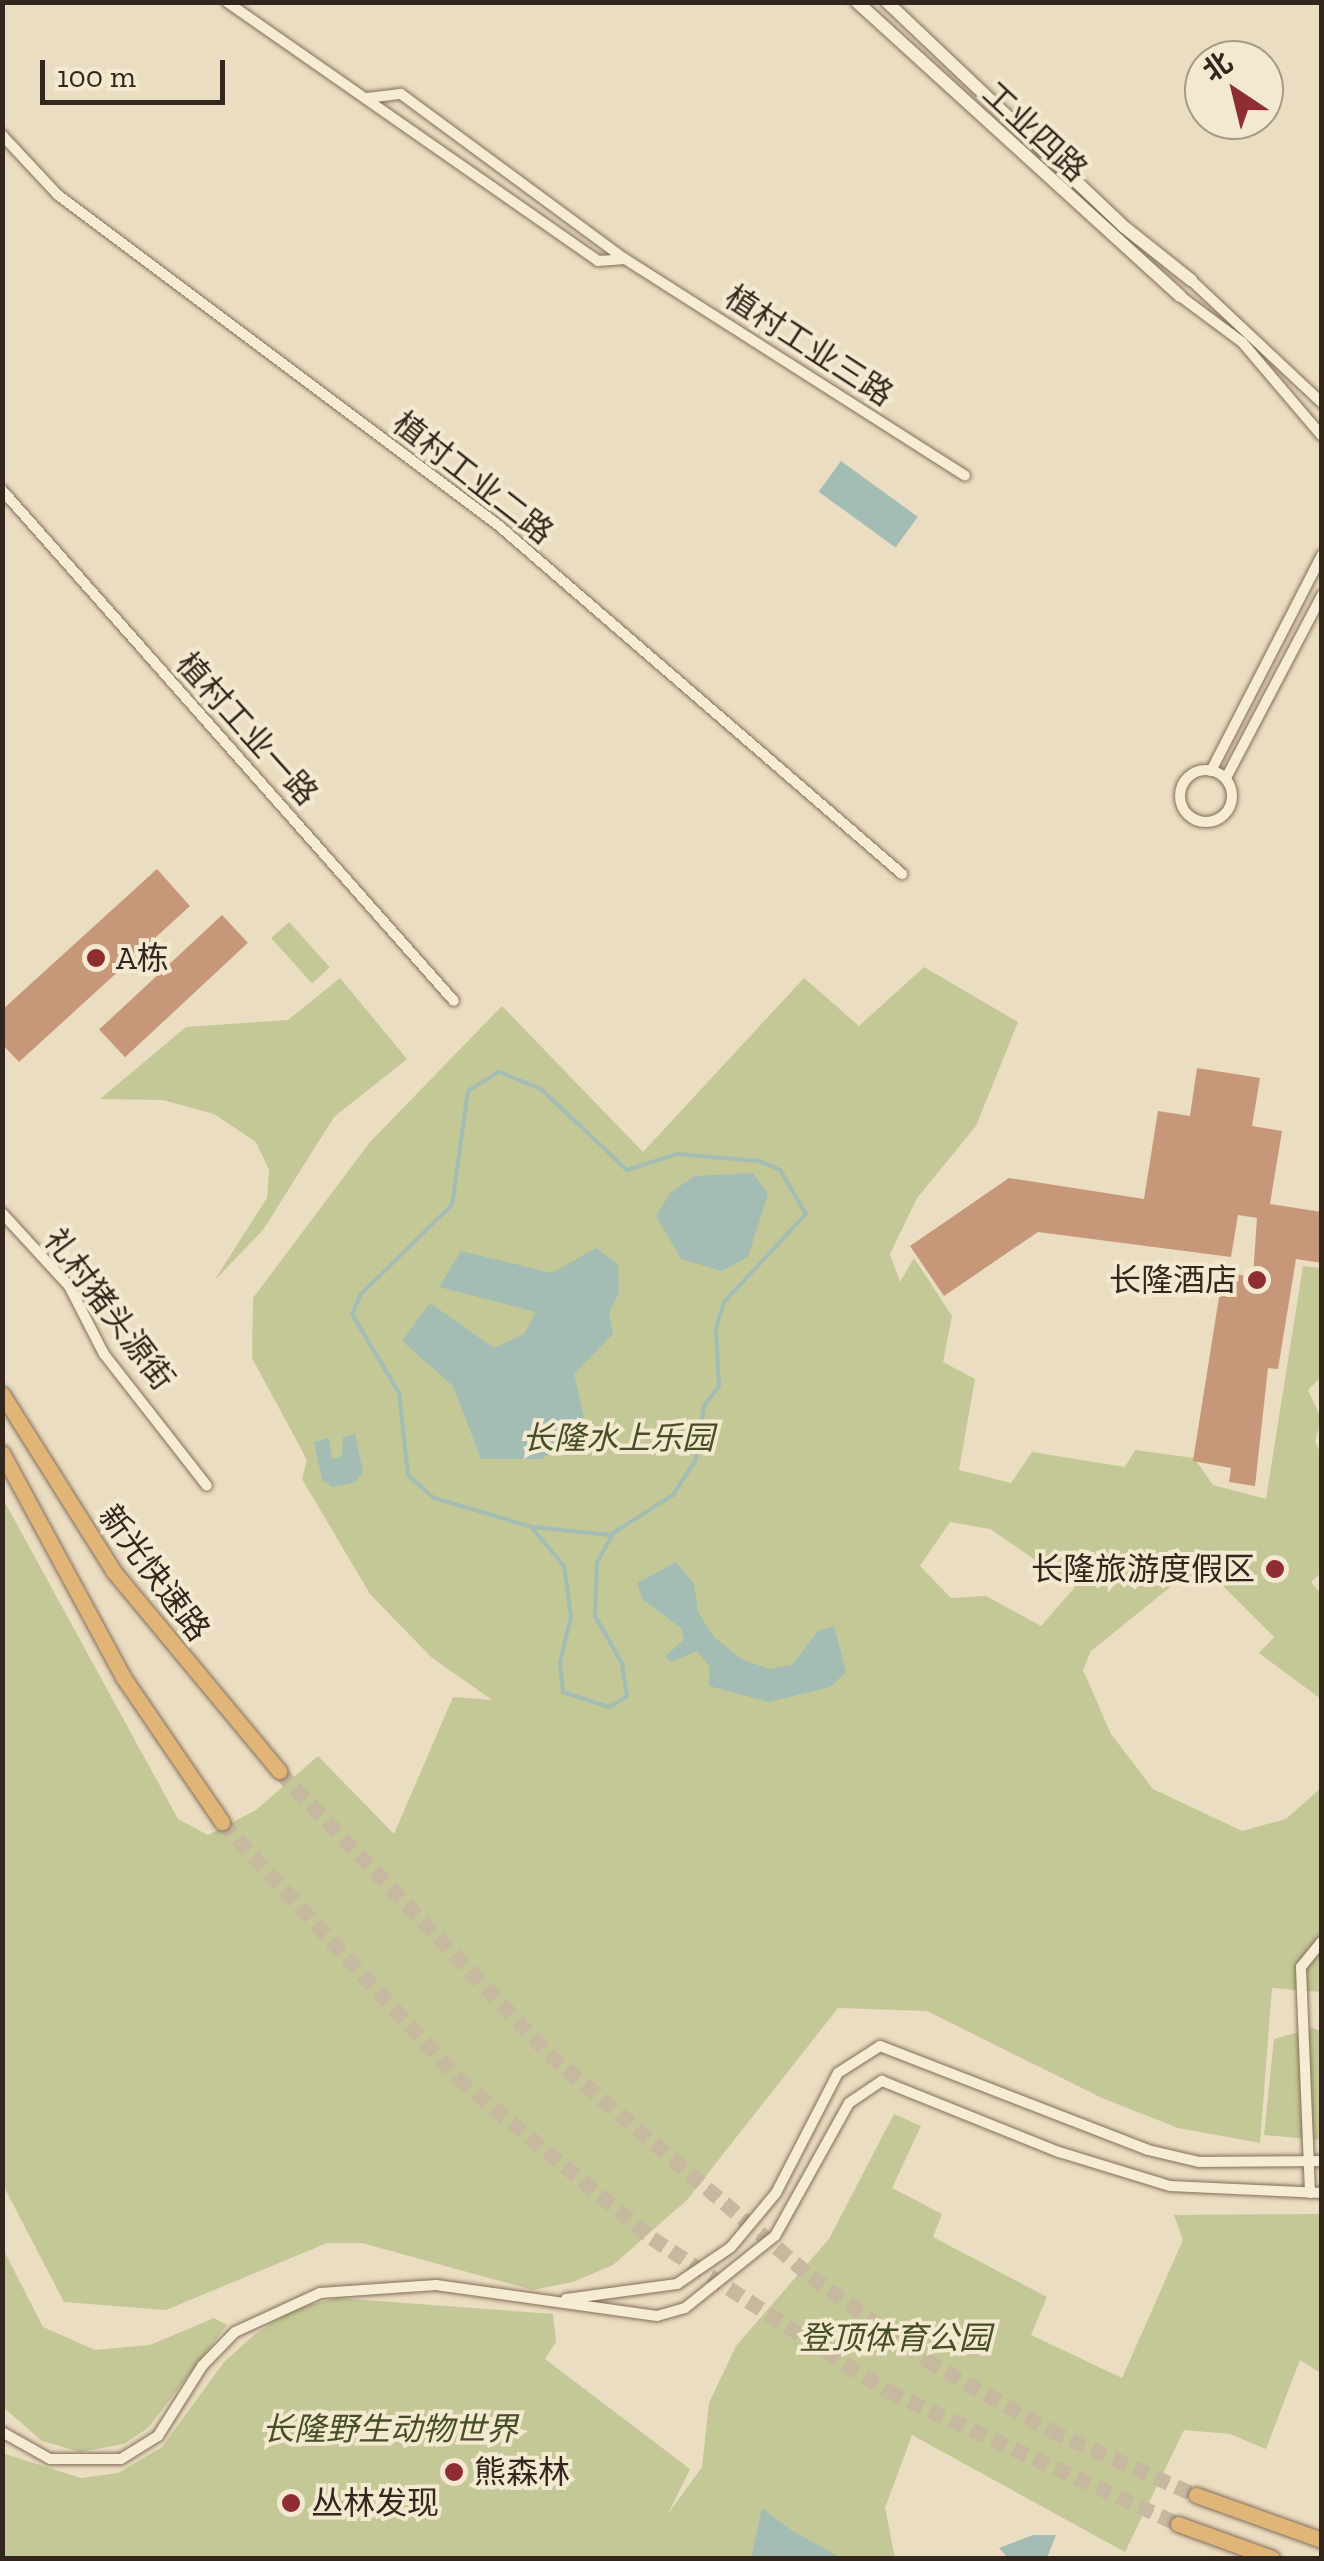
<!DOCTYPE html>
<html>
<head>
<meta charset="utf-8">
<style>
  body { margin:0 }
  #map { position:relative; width:1324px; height:2561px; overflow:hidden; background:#ebddc1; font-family:"Zilla Slab","Noto Sans SC",serif }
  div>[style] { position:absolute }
  .green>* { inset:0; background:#c3c896; transform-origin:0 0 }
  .water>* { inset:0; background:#a3bdb5; transform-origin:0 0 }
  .stream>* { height:4px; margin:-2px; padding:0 2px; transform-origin:2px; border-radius:2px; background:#a3bdb5 }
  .building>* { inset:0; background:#c79779; transform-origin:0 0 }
  .trunk-tunnel>* { height:15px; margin-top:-7.5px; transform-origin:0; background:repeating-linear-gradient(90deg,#c6b9a0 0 15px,transparent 0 23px) }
  .roads { filter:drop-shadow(0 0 2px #836e5a) drop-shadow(0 0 2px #836e5a) }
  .minor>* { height:10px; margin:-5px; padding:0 5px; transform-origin:5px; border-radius:5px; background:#f6ebd3 }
  .minor>.ring { margin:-5px; padding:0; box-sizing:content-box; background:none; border:10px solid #f6ebd3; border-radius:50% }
  .tertiary>* { height:12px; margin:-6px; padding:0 6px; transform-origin:6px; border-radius:6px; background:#f6ebd3 }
  .trunk>* { height:15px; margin:-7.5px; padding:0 7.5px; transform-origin:7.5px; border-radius:7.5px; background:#e1b578 }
  .dots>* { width:28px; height:28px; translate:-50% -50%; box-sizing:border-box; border:5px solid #f3e8d0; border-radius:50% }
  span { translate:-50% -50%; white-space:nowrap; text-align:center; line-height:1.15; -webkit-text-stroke:8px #f3e8d0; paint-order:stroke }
  .street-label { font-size:32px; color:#33271d }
  .poi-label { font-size:32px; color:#33271d }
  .left { translate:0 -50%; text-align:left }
  .right { translate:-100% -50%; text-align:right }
  .park-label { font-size:32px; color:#454e25; font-style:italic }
  .frame { position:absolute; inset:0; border:5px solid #33271d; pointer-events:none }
  .north { position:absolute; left:1184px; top:40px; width:100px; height:100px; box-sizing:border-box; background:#f3e8d0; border:2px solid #a69b88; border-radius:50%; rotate:325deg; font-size:28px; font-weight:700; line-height:40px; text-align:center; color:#33271d }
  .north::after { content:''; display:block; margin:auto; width:35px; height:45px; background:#8e2e31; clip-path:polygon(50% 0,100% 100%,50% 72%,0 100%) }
  .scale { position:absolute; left:40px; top:60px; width:185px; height:45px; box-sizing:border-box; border:5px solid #33271d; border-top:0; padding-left:12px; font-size:30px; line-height:35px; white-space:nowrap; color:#33271d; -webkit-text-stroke:8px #f3e8d0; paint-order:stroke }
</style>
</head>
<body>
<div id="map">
  <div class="green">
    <i style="left:289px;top:922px;width:61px;height:24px;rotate:48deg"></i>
    <i style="clip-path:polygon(evenodd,924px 967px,1018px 1022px,976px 1126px,917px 1198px,890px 1254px,900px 1282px,914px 1258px,952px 1316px,943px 1362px,975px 1379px,959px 1470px,1011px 1483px,1032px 1452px,1125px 1467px,1135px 1450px,1194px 1458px,1213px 1485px,1266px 1499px,1303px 1266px,1321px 1268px,1321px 1377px,1308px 1390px,1321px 1418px,1315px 1442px,1321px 1453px,1321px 1573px,1311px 1582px,1321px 1594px,1321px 1699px,1259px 1653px,1274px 1637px,1214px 1577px,1184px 1576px,1091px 1651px,1083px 1670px,1111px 1734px,1153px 1789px,1242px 1831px,1286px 1819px,1321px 1788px,1321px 1992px,1272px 1988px,1260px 2143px,1178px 2128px,1102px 2098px,927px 2011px,838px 2008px,687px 2200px,613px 2265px,573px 2282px,533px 2290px,362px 2243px,327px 2243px,166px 2310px,64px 2302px,3px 2185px,2px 1497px,178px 1819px,208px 1835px,256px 1810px,318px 1756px,394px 1834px,453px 1697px,492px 1700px,431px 1657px,370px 1594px,302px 1479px,307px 1460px,252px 1358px,253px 1298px,370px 1142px,502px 1006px,643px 1152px,804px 978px,859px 1026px,924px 967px,950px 1522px,990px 1529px,1075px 1587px,1041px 1626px,986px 1596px,951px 1598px,920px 1566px,950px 1522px)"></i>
    <i style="clip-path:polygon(340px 978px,407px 1059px,334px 1117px,263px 1230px,214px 1281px,267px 1198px,269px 1170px,256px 1142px,214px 1114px,163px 1100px,100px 1099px,186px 1027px,288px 1020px)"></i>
    <i style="clip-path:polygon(1313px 2028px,1321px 2031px,1321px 2140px,1264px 2135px,1274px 2039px)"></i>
    <i style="clip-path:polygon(894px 2114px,921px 2126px,892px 2188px,942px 2214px,933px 2237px,1047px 2297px,1031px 2335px,1122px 2378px,1183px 2240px,1174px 2215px,1321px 2214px,1321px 2373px,1300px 2360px,1266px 2449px,1230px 2434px,1184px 2430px,1125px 2552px,912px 2435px,885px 2508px,895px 2558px,3px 2558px,2px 2453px,81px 2478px,118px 2473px,162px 2447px,224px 2362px,255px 2334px,294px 2309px,338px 2298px,553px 2314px,556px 2342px,545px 2359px,690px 2469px,668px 2514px,702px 2467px,709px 2403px,736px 2346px,829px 2239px)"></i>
    <i style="clip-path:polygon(3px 2249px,43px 2327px,95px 2350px,150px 2345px,214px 2318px,227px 2325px,148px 2428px,124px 2444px,80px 2452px,42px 2441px,3px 2407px)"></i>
  </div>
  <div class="water">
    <i style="left:841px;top:461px;width:95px;height:38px;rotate:36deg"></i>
    <i style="clip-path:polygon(753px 1173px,768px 1194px,748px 1257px,722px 1271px,681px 1259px,656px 1216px,670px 1193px,694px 1176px)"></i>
    <i style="clip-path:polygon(596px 1248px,618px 1264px,619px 1292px,609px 1313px,613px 1334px,574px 1374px,586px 1426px,542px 1459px,481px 1459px,453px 1386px,402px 1341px,430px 1303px,494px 1348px,524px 1334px,536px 1312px,439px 1287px,461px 1251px,552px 1273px)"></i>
    <i style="clip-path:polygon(355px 1434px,363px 1472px,354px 1483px,332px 1487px,322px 1480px,314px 1442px,329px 1438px,332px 1459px,342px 1456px,343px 1437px)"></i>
    <i style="clip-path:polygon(676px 1562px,694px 1584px,698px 1612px,714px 1637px,743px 1660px,770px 1669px,792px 1665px,818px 1631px,834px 1626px,846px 1672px,830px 1687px,769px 1702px,709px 1686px,709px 1666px,697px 1651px,671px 1662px,665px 1657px,684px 1639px,681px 1628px,643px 1600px,637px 1583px)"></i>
    <i style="clip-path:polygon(762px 2508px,791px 2530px,841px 2558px,751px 2558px)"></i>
    <i style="clip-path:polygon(1033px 2535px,1056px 2535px,1047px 2558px,1008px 2558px,999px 2548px)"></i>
  </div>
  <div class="stream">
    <i style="left:499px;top:1072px;width:45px;rotate:22deg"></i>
    <i style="left:541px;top:1089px;width:118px;rotate:43.3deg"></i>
    <i style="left:627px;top:1170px;width:52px;rotate:-17.7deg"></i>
    <i style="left:677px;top:1154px;width:82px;rotate:4.9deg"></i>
    <i style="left:759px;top:1161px;width:23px;rotate:23deg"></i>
    <i style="left:780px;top:1170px;width:51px;rotate:59.4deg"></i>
    <i style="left:806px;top:1214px;width:120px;rotate:133deg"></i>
    <i style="left:724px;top:1302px;width:28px;rotate:107deg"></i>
    <i style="left:716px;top:1329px;width:57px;rotate:87deg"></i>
    <i style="left:719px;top:1386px;width:25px;rotate:127deg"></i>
    <i style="left:704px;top:1406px;width:56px;rotate:99.3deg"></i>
    <i style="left:695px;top:1461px;width:40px;rotate:122.9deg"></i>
    <i style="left:673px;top:1495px;width:75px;rotate:147.6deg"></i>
    <i style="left:610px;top:1535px;width:78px;rotate:-174.1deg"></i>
    <i style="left:532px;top:1527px;width:102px;rotate:-163.5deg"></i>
    <i style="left:434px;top:1498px;width:35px;rotate:-139deg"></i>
    <i style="left:408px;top:1475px;width:82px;rotate:-96.3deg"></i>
    <i style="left:399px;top:1393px;width:92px;rotate:-120.7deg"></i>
    <i style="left:352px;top:1314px;width:22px;rotate:-66deg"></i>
    <i style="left:361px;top:1294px;width:127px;rotate:-44.4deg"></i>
    <i style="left:452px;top:1205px;width:115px;rotate:-82deg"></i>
    <i style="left:468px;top:1091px;width:36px;rotate:-32deg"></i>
    <i style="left:532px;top:1528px;width:50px;rotate:49.9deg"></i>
    <i style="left:564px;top:1566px;width:50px;rotate:82deg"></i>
    <i style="left:571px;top:1616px;width:48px;rotate:103.2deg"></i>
    <i style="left:560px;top:1663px;width:29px;rotate:84deg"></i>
    <i style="left:563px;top:1692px;width:48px;rotate:18.1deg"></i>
    <i style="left:609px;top:1707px;width:21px;rotate:-31deg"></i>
    <i style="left:627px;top:1696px;width:33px;rotate:-99deg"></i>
    <i style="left:622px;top:1663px;width:54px;rotate:-119.9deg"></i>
    <i style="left:595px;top:1616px;width:54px;rotate:-87.9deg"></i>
    <i style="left:597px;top:1562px;width:30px;rotate:-60deg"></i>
  </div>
  <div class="building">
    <i style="clip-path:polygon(157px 869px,190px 906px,19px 1062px,2px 1044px,2px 1010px)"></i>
    <i style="left:222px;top:915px;width:38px;height:168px;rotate:47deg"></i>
    <i style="clip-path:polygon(1197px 1068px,1260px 1078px,1252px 1126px,1282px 1131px,1270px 1204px,1322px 1212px,1322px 1263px,1296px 1259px,1278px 1369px,1268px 1368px,1255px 1486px,1229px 1482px,1231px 1468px,1193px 1461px,1223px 1272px,1253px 1277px,1257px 1218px,1238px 1215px,1231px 1257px,1038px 1232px,944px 1296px,910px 1246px,1009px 1178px,1144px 1199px,1158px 1111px,1190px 1116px)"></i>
  </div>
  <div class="trunk-tunnel">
    <i style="left:279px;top:1771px;width:391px;rotate:46.3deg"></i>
    <i style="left:549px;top:2054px;width:343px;rotate:40.3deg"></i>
    <i style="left:811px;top:2276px;width:142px;rotate:36.1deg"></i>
    <i style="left:926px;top:2360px;width:142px;rotate:29.4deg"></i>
    <i style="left:1050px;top:2430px;width:160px;rotate:24deg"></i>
    <i style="left:222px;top:1822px;width:348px;rotate:47.3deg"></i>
    <i style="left:458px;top:2078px;width:251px;rotate:39.5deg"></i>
    <i style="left:652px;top:2238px;width:281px;rotate:33deg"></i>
    <i style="left:888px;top:2391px;width:319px;rotate:24.6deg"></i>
  </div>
  <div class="roads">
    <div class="minor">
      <i style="left:227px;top:2px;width:452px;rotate:34.9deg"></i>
      <i style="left:598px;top:261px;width:27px;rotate:-4deg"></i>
      <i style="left:367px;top:98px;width:34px;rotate:-7deg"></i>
      <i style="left:401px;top:94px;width:278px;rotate:36.4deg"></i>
      <i style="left:625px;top:259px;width:403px;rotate:32.5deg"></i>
      <i style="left:2px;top:135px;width:82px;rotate:47deg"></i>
      <i style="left:58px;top:195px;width:550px;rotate:36.87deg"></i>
      <i style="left:498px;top:525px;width:534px;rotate:40.82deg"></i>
      <i style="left:1191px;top:280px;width:180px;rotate:43.2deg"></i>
      <i style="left:1180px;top:296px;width:77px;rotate:36.6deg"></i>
      <i style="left:1242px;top:342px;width:123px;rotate:49.6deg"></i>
      <i style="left:2px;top:490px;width:682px;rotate:48.51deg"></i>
      <i class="ring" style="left:1180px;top:770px;width:42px;height:42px"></i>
      <i style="left:1211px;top:771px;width:243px;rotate:-62.8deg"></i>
      <i style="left:1226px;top:778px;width:207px;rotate:-62.3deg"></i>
      <i style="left:2px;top:1213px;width:99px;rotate:47.5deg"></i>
      <i style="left:69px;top:1286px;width:76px;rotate:62.8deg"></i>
      <i style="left:104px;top:1354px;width:167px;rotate:52deg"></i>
      <i style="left:1310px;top:2193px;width:226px;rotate:-92.3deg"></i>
      <i style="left:1301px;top:1967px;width:33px;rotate:-51deg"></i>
      <i style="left:566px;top:2299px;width:112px;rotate:-7.7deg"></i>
      <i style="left:677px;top:2284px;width:65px;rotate:-34.4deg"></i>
      <i style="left:731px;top:2247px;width:70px;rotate:-50.2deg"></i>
      <i style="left:776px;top:2193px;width:135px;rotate:-62.7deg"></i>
      <i style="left:838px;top:2073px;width:50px;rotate:-32.7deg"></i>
      <i style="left:880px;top:2046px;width:287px;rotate:21.2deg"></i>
      <i style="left:1148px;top:2150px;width:52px;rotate:13.2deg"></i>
      <i style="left:1199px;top:2162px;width:123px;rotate:-0.5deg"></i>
      <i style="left:2px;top:2432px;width:55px;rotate:29.4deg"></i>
      <i style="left:50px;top:2459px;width:71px"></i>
      <i style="left:121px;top:2459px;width:44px;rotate:-31.9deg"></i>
      <i style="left:158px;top:2436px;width:83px;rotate:-57.8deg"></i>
      <i style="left:202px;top:2366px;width:47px;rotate:-45.9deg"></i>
      <i style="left:235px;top:2332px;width:94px;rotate:-24.6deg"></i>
      <i style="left:320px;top:2293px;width:116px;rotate:-3.9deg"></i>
      <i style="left:436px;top:2285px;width:223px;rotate:8deg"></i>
      <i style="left:657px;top:2316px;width:29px;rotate:-16deg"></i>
      <i style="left:685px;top:2308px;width:115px;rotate:-38.7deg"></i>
      <i style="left:775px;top:2236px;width:152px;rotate:-60.9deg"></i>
      <i style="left:849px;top:2103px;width:40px;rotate:-34deg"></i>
      <i style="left:882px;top:2081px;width:191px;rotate:21.9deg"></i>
      <i style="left:1059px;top:2152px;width:116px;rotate:17deg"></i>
      <i style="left:1170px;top:2186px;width:152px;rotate:2.6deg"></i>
    </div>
    <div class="tertiary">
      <i style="left:857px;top:2px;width:437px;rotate:42.3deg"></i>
      <i style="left:887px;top:2px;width:325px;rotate:43.5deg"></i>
      <i style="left:1123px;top:226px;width:87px;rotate:38.5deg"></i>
    </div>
    <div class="trunk">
      <i style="left:2px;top:1394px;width:210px;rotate:57.8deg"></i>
      <i style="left:114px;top:1572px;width:259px;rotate:50.3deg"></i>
      <i style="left:2px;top:1453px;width:255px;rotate:61.6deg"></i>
      <i style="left:123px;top:1677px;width:176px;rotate:55.7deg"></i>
      <i style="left:1196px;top:2495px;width:134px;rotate:19.7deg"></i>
      <i style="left:1178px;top:2524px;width:100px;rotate:19.9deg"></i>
    </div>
  </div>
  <div class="dots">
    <i style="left:96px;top:958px;background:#8e2e31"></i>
    <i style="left:1257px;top:1280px;background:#8e2e31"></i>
    <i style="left:1275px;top:1569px;background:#8e2e31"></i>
    <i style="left:454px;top:2472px;background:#8e2e31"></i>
    <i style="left:291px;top:2503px;background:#8e2e31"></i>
  </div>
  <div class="street-label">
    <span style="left:1035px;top:132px;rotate:43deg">工业四路</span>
    <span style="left:809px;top:346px;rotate:33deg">植村工业三路</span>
    <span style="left:473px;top:478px;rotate:38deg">植村工业二路</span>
    <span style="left:247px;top:729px;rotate:48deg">植村工业一路</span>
    <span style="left:109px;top:1309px;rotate:53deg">礼村猪头源街</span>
    <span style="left:154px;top:1573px;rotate:53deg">新光快速路</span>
  </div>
  <div class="poi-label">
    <span class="left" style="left:116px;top:958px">A栋</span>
    <span class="right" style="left:1237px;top:1280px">长隆酒店</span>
    <span class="right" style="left:1255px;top:1569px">长隆旅游度假区</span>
    <span class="left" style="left:474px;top:2472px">熊森林</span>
    <span class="left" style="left:311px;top:2503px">丛林发现</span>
  </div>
  <div class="park-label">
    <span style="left:618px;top:1438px">长隆水上乐园</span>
    <span style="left:895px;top:2338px">登顶体育公园</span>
    <span style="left:390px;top:2429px">长隆野生动物世界</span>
  </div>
  <div class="frame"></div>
  <div class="north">北</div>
  <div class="scale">100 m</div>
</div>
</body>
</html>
